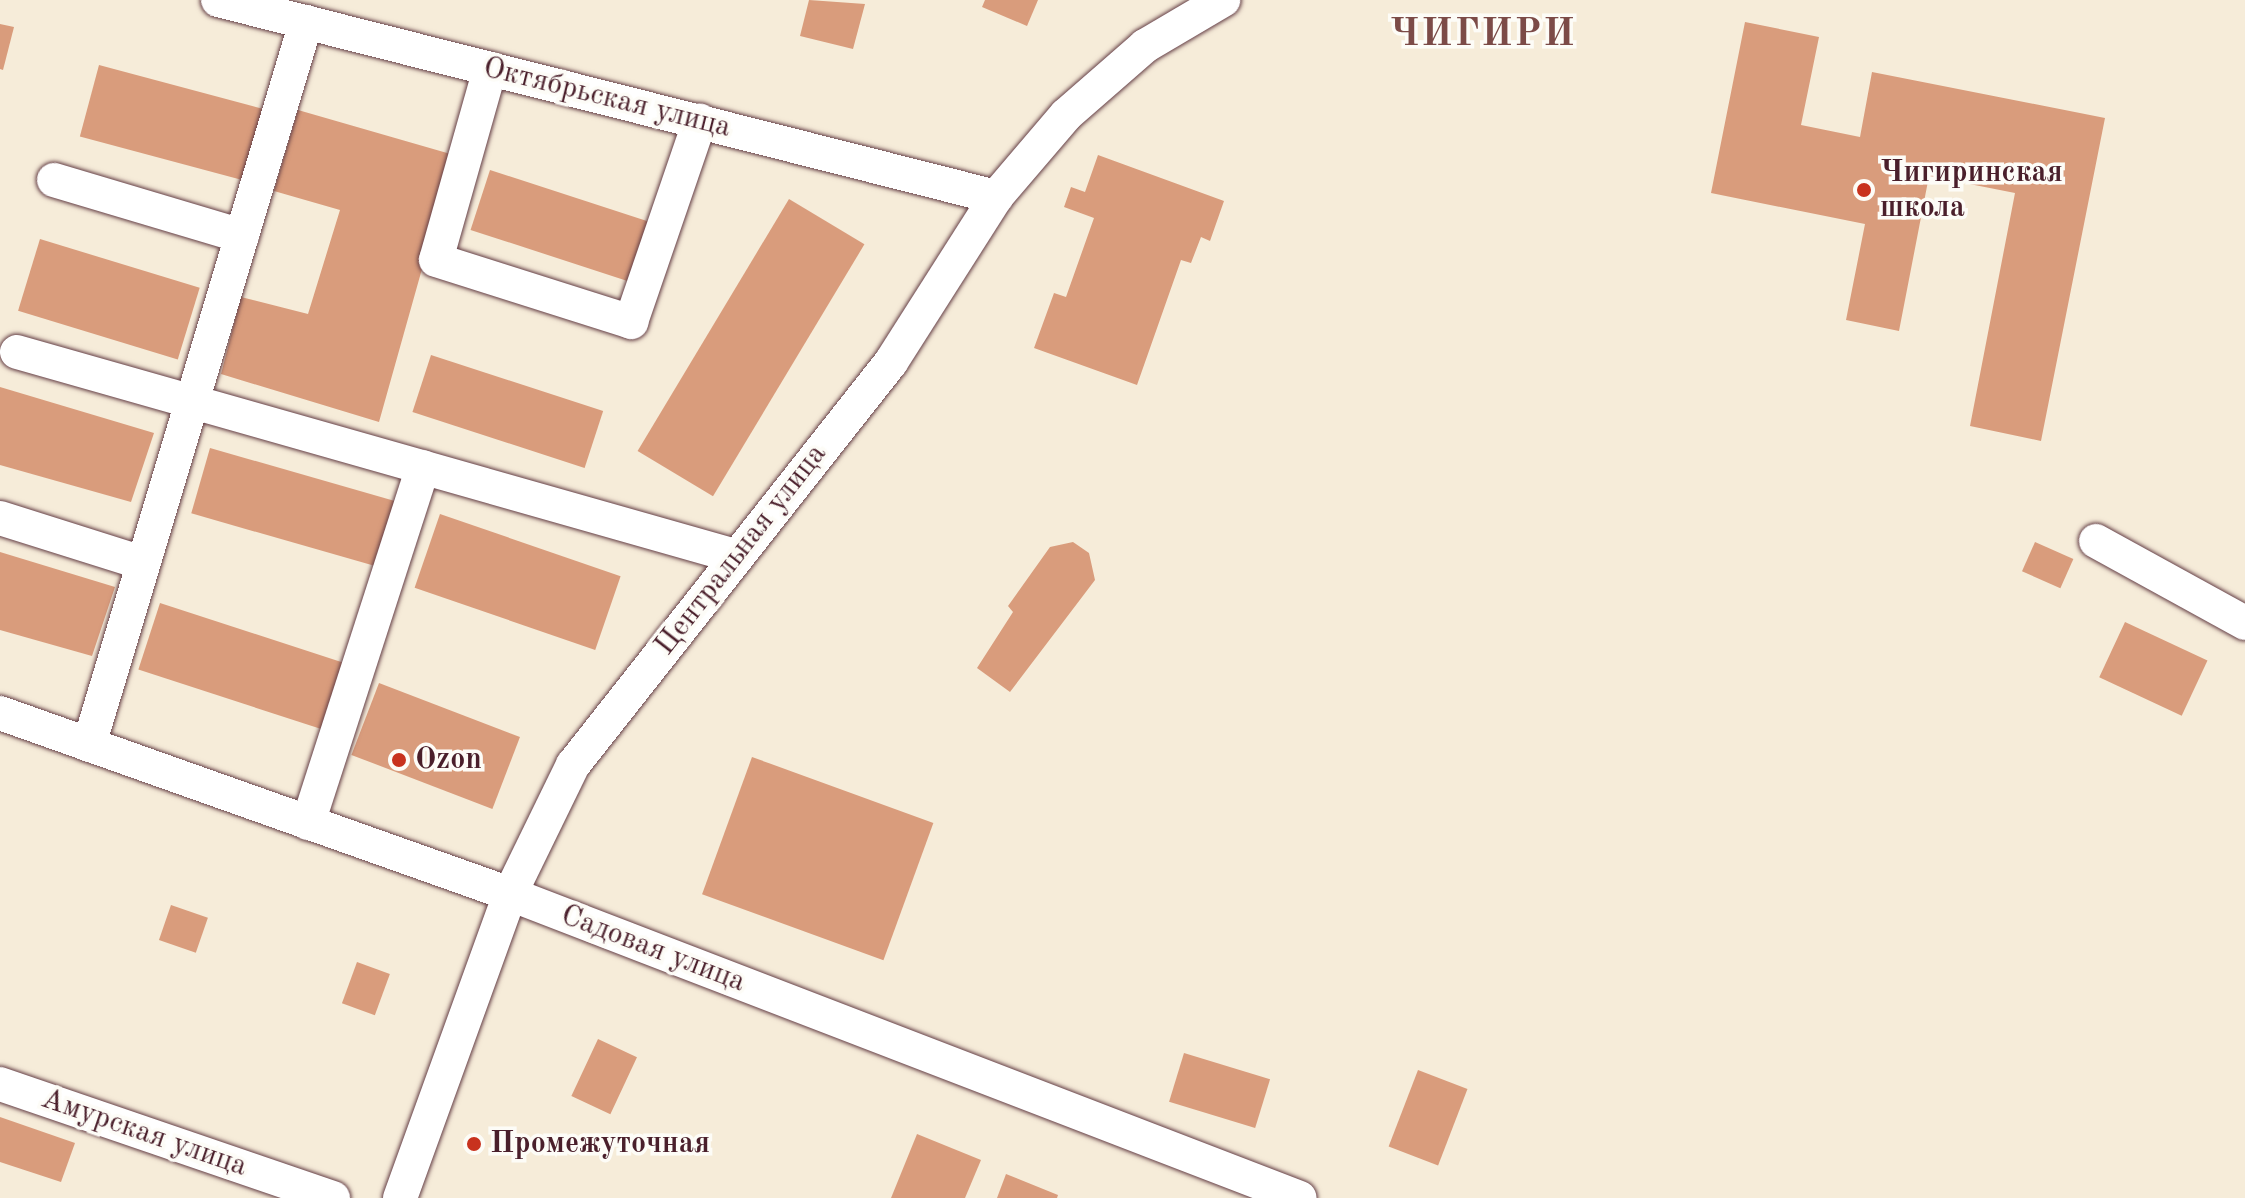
<!DOCTYPE html>
<html>
<head>
<meta charset="utf-8">
<style>
  body { margin:0 }
  #map { position:relative; width:2245px; height:1198px; overflow:hidden; background:#f6ecd9; font-family:"Old Standard TT",serif }
  div>[style] { position:absolute }
  .building>* { inset:0; background:#d99c7c; transform-origin:0 0 }
  .roads { filter:drop-shadow(0 0 2px #643e45) drop-shadow(0 0 2px #643e45) }
  .minor>* { height:34px; margin:-17px; padding:0 17px; transform-origin:17px; border-radius:17px; background:#fff }
  .dots>* { width:22px; height:22px; translate:-50% -50%; box-sizing:border-box; border:4px solid #fdfcf7; border-radius:50% }
  span { translate:-50% -50%; white-space:nowrap; text-align:center; line-height:1.15; -webkit-text-stroke:7px #fdfcf7; paint-order:stroke }
  .street-label { font-size:30px; color:#4a1f2b }
  .poi-label { font-size:30px; color:#4a1f2b; font-weight:700 }
  .left { translate:0 -50%; text-align:left }
  .district-label { font-size:38px; color:#7c4b47; font-weight:700; letter-spacing:2px }
</style>
</head>
<body>
<div id="map">
  <div class="building">
    <i style="clip-path:polygon(809px 0,865px 4px,853px 49px,800px 36px)"></i>
    <i style="clip-path:polygon(985px 0,1038px 0,1027px 26px,982px 7px)"></i>
    <i style="clip-path:polygon(1745px 22px,1819px 37px,1801px 125px,1860px 137px,1872px 72px,2105px 118px,2041px 441px,1970px 426px,2015px 193px,1929px 176px,1899px 331px,1846px 320px,1865px 224px,1711px 193px)"></i>
    <i style="clip-path:polygon(0 24px,14px 27px,3px 70px,0 69px)"></i>
    <i style="left:99px;top:65px;width:169px;height:74px;rotate:15deg"></i>
    <i style="clip-path:polygon(298px 110px,454px 155px,379px 422px,221px 374px,241px 297px,308px 314px,340px 210px,274px 191px)"></i>
    <i style="clip-path:polygon(1098px 155px,1224px 201px,1210px 241px,1201px 237px,1191px 263px,1181px 260px,1137px 385px,1034px 348px,1054px 293px,1066px 297px,1094px 218px,1064px 207px,1071px 187px,1085px 192px)"></i>
    <i style="left:490px;top:170px;width:173px;height:63px;rotate:18deg"></i>
    <i style="left:789px;top:199px;width:88px;height:294px;rotate:31deg"></i>
    <i style="left:40px;top:239px;width:167px;height:75px;rotate:17deg"></i>
    <i style="left:431px;top:355px;width:181px;height:60px;rotate:18deg"></i>
    <i style="clip-path:polygon(0 387px,154px 433px,131px 502px,0 465px)"></i>
    <i style="left:210px;top:448px;width:194px;height:68px;rotate:16deg"></i>
    <i style="left:440px;top:514px;width:191px;height:78px;rotate:19deg"></i>
    <i style="clip-path:polygon(1073px 542px,1089px 553px,1095px 580px,1010px 692px,977px 668px,1013px 612px,1008px 606px,1050px 547px)"></i>
    <i style="left:2035px;top:542px;width:42px;height:32px;rotate:24deg"></i>
    <i style="clip-path:polygon(0 552px,115px 587px,92px 656px,0 630px)"></i>
    <i style="left:160px;top:603px;width:193px;height:70px;rotate:18deg"></i>
    <i style="left:2125px;top:622px;width:91px;height:61px;rotate:25deg"></i>
    <i style="left:379px;top:683px;width:151px;height:77px;rotate:21deg"></i>
    <i style="left:752px;top:757px;width:193px;height:146px;rotate:20deg"></i>
    <i style="left:171px;top:905px;width:39px;height:37px;rotate:19deg"></i>
    <i style="left:357px;top:962px;width:35px;height:44px;rotate:20deg"></i>
    <i style="left:598px;top:1039px;width:43px;height:63px;rotate:25deg"></i>
    <i style="left:1184px;top:1053px;width:90px;height:51px;rotate:17deg"></i>
    <i style="left:1418px;top:1070px;width:53px;height:82px;rotate:21deg"></i>
    <i style="clip-path:polygon(0 1117px,75px 1143px,61px 1182px,0 1162px)"></i>
    <i style="clip-path:polygon(917px 1134px,981px 1160px,965px 1198px,891px 1198px)"></i>
    <i style="clip-path:polygon(1006px 1174px,1058px 1195px,1057px 1198px,997px 1198px)"></i>
  </div>
  <div class="roads">
    <div class="minor">
      <i style="left:218px;top:0;width:803px;rotate:14.21deg"></i>
      <i style="left:490px;top:69px;width:198px;rotate:105.8deg"></i>
      <i style="left:436px;top:260px;width:205px;rotate:17.6deg"></i>
      <i style="left:631px;top:322px;width:213px;rotate:-71.1deg"></i>
      <i style="left:54px;top:180px;width:196px;rotate:16.6deg"></i>
      <i style="left:17px;top:352px;width:746px;rotate:15.86deg"></i>
      <i style="left:0;top:518px;width:150px;rotate:17.5deg"></i>
      <i style="left:2096px;top:541px;width:170px;rotate:28.8deg"></i>
      <i style="left:0;top:713px;width:541px;rotate:19.54deg"></i>
      <i style="left:510px;top:894px;width:846px;rotate:21.05deg"></i>
      <i style="left:89px;top:745px;width:755px;rotate:-73.29deg"></i>
      <i style="left:308px;top:823px;width:374px;rotate:-72.1deg"></i>
      <i style="left:0;top:1084px;width:352px;rotate:18.9deg"></i>
      <i style="left:400px;top:1198px;width:323px;rotate:-70.1deg"></i>
      <i style="left:510px;top:894px;width:144px;rotate:-64deg"></i>
      <i style="left:573px;top:765px;width:513px;rotate:-51.72deg"></i>
      <i style="left:891px;top:362px;width:196px;rotate:-57.5deg"></i>
      <i style="left:996px;top:197px;width:108px;rotate:-49.5deg"></i>
      <i style="left:1066px;top:115px;width:105px;rotate:-41.1deg"></i>
      <i style="left:1145px;top:46px;width:91px;rotate:-30.5deg"></i>
    </div>
  </div>
  <div class="dots">
    <i style="left:1864px;top:190px;background:#c8321e"></i>
    <i style="left:399px;top:760px;background:#c8321e"></i>
    <i style="left:474px;top:1144px;background:#c8321e"></i>
  </div>
  <div class="street-label">
    <span style="left:607px;top:98px;rotate:14deg">Октябрьская улица</span>
    <span style="left:741px;top:550px;rotate:-52deg">Центральная улица</span>
    <span style="left:653px;top:949px;rotate:21deg">Садовая улица</span>
    <span style="left:144px;top:1133px;rotate:19deg">Амурская улица</span>
  </div>
  <div class="poi-label">
    <span class="left" style="left:1880px;top:190px">Чигиринская<br>школа</span>
    <span class="left" style="left:415px;top:760px">Ozon</span>
    <span class="left" style="left:490px;top:1144px">Промежуточная</span>
  </div>
  <div class="district-label">
    <span style="left:1483px;top:36px">ЧИГИРИ</span>
  </div>
</div>
</body>
</html>
